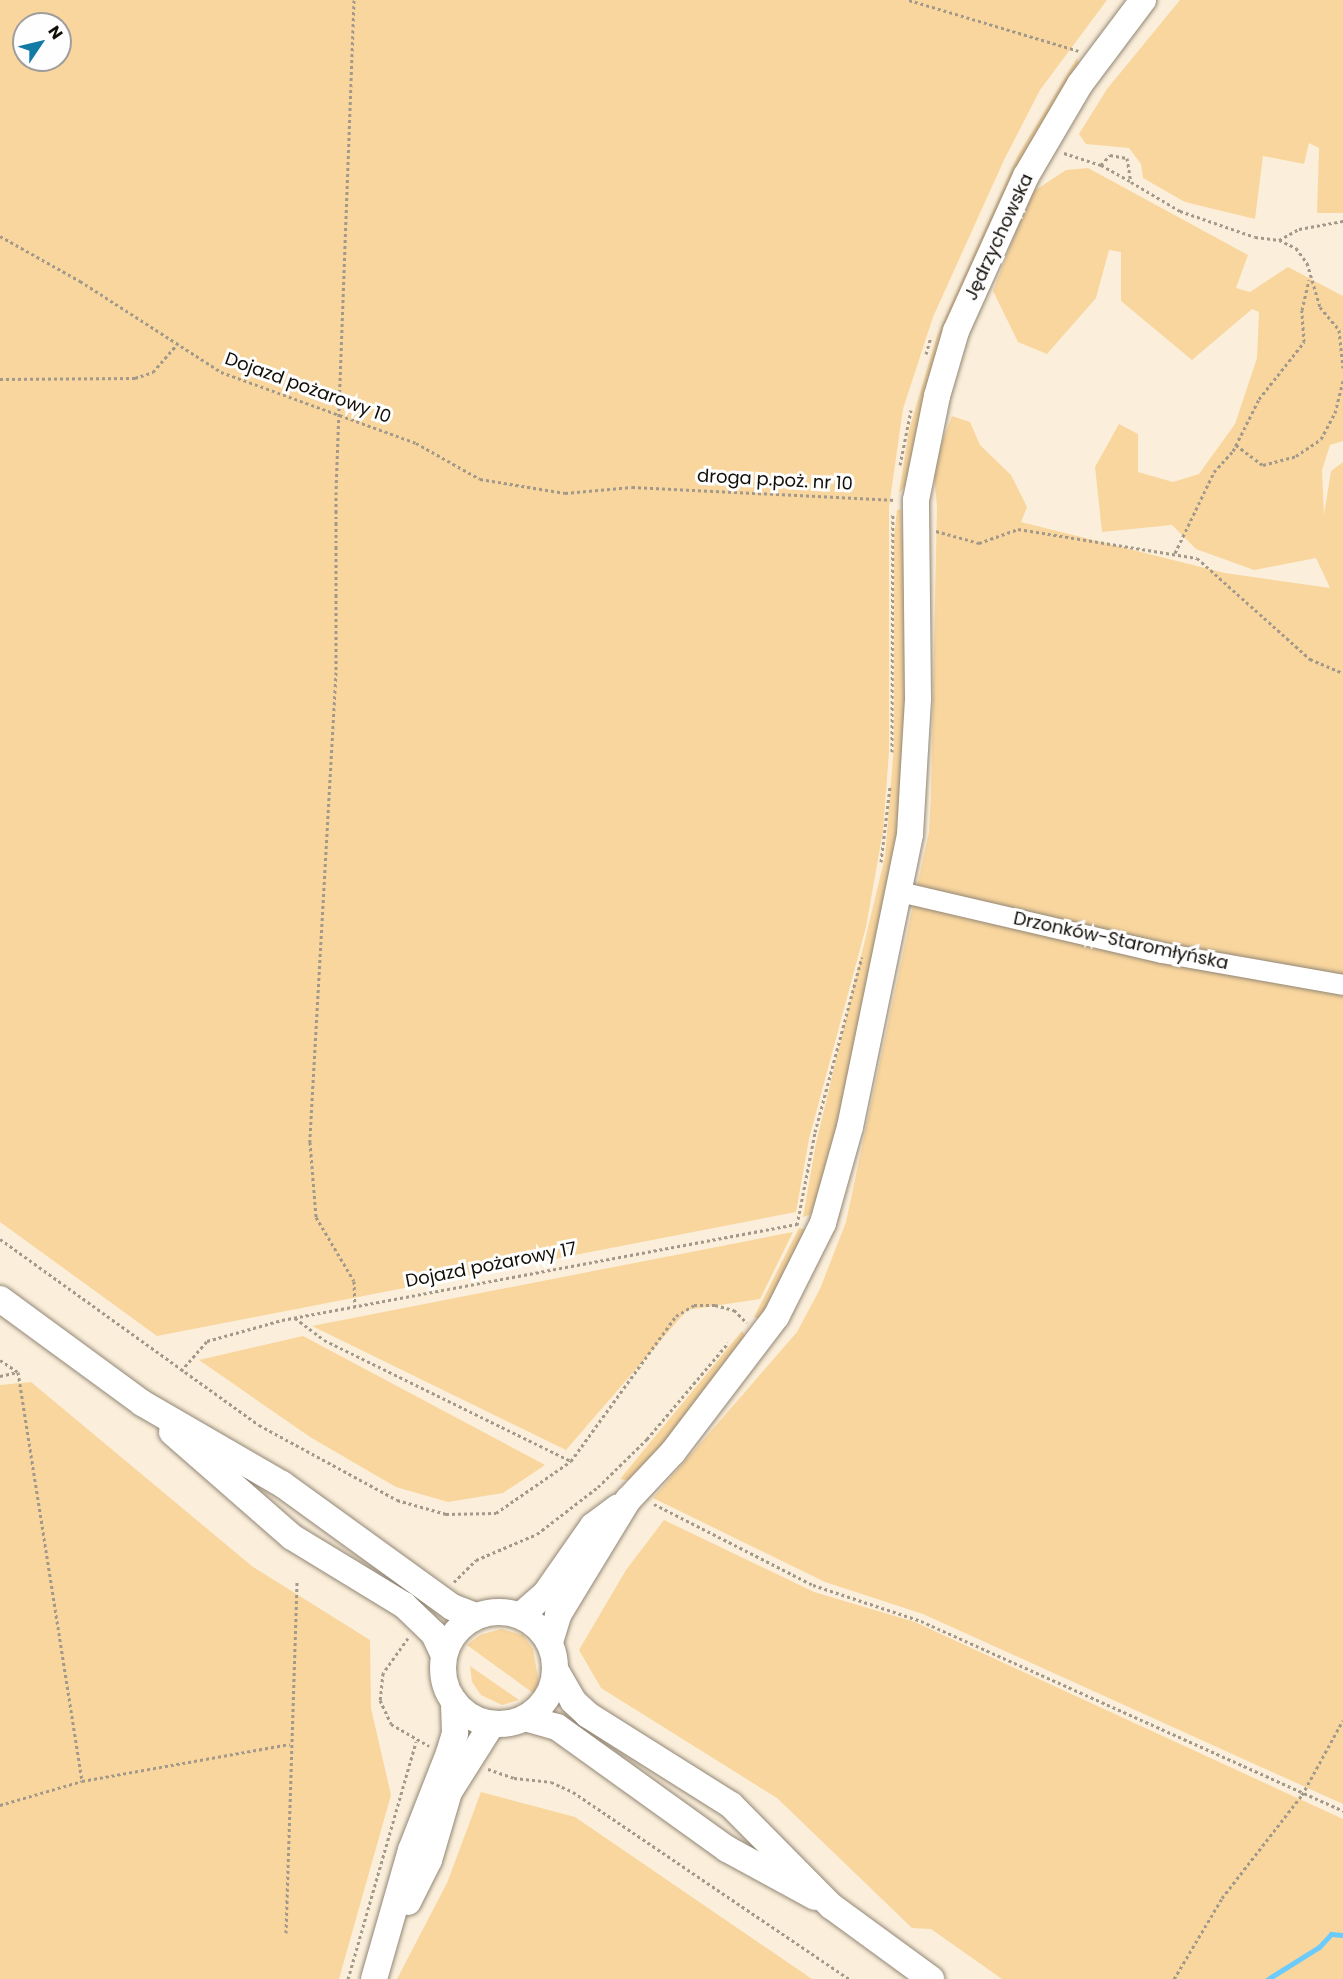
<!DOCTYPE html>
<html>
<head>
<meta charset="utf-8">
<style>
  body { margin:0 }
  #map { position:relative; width:1343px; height:1979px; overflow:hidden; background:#fbefdb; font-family:Poppins,sans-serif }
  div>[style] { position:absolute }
  .green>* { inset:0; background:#f9d69e }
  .stream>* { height:5px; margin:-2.5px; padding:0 2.5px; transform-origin:2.5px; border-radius:2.5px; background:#6acbfc }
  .path>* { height:3px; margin-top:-1.5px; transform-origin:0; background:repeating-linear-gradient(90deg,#a2998b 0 3px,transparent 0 6px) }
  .roads { filter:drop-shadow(0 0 2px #928675) drop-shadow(0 0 2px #928675) }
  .minor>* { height:20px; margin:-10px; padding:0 10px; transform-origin:10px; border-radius:10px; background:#fff }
  .major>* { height:26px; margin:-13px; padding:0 13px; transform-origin:13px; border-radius:13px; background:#fff }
  .major>.ring { margin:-13px; padding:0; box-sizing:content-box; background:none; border:26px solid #fff; border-radius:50% }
  span { translate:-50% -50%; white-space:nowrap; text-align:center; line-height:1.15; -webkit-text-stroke:6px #fefefe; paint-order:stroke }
  .street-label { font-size:18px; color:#120e08 }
  .north { position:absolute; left:12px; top:12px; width:60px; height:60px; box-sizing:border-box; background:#fefefe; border:2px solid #a09e9c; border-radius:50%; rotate:55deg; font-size:16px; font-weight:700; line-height:24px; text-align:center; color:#120e08 }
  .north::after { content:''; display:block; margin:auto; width:21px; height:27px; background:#117ba5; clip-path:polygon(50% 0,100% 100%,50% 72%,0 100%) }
</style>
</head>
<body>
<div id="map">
  <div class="green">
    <i style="clip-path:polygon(evenodd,0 0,1107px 0,1040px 90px,1004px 160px,933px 317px,903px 409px,889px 507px,889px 752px,883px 831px,866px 927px,809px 1139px,796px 1212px,157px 1336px,0 1222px,0 0,24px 24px,60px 24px,60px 60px,24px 60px,24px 24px)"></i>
    <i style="clip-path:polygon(1180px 0,1343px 0,1343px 213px,1317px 213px,1319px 148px,1309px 143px,1304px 164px,1263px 156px,1255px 219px,1185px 202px,1143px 178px,1141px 164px,1129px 148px,1086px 144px,1079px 134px,1107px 89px)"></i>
    <i style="clip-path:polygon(1077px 58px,1080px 68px,1062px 95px,908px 483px,899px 493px,909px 430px,937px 336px,1017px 157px)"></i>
    <i style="clip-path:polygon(1088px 168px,1248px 255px,1236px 288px,1250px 292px,1288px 267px,1343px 296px,1343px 441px,1330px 445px,1322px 470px,1324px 515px,1331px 471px,1343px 462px,1343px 980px,1160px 947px,916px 891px,929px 832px,931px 795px,937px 506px,933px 465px,952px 416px,970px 422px,980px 445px,1011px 475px,1027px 507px,1021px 522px,1225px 573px,1330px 588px,1316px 558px,1254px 570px,1196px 549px,1172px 525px,1102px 532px,1095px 467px,1119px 424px,1138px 434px,1138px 472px,1173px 482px,1199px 474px,1235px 424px,1257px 358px,1259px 312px,1252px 309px,1192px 360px,1121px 301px,1121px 252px,1109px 250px,1096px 298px,1047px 354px,1018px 342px,993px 291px,1031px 193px,1066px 170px)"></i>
    <i style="clip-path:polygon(901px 509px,910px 692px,894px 883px,818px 1212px,803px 1217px,816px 1143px,885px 857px,894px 745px,894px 536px,897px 510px)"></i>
    <i style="clip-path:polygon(914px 901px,1343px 990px,1343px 1804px,923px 1614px,825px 1582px,653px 1498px,797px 1332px,820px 1289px,846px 1222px)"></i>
    <i style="clip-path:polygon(799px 1228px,809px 1231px,781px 1293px,759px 1319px,754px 1317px)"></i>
    <i style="clip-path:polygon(793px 1232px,760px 1299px,687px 1310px,566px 1450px,312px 1326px)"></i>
    <i style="clip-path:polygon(742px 1331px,748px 1339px,633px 1481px,620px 1479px)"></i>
    <i style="clip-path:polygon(303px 1336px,545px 1465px,503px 1493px,448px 1502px,396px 1487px,310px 1437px,199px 1360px)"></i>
    <i style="clip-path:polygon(31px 1382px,253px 1567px,370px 1640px,371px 1708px,391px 1795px,339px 1979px,0 1979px,0 1385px)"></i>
    <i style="clip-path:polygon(664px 1520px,814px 1592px,915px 1622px,1343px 1819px,1343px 1979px,1002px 1979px,931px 1929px,912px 1928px,777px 1798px,601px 1688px,579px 1650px,626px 1570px)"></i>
    <i style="clip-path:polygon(501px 1629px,523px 1635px,533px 1649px,539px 1684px,533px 1693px,467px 1645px,480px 1635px)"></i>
    <i style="clip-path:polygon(470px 1666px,519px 1700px,502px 1705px,481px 1695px,472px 1682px)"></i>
    <i style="clip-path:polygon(481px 1792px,575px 1817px,812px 1979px,397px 1979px,447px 1883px)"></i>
  </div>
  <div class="stream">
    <i style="left:1268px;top:1979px;width:60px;rotate:-32.1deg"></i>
    <i style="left:1319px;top:1947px;width:18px;rotate:-47deg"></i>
    <i style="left:1331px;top:1934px;width:12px;rotate:5deg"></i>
  </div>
  <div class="path">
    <i style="left:354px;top:0;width:492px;rotate:92.1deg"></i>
    <i style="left:336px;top:492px;width:180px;rotate:90deg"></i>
    <i style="left:336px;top:672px;width:471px;rotate:93.2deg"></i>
    <i style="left:310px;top:1142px;width:75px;rotate:85.4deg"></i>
    <i style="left:316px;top:1217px;width:74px;rotate:59.3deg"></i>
    <i style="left:354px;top:1281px;width:25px;rotate:88deg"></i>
    <i style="left:909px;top:0;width:177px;rotate:16.7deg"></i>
    <i style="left:1064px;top:153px;width:39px;rotate:18deg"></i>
    <i style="left:1101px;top:165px;width:13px;rotate:-48deg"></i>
    <i style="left:1110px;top:155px;width:17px;rotate:10deg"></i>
    <i style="left:1127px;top:158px;width:24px;rotate:81deg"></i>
    <i style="left:1131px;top:182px;width:57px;rotate:30.6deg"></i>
    <i style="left:1180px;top:211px;width:79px;rotate:19.1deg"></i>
    <i style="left:1255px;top:237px;width:24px;rotate:7deg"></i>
    <i style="left:1279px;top:240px;width:23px;rotate:-29deg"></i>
    <i style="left:1299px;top:229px;width:45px;rotate:-10.3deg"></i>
    <i style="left:1101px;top:165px;width:33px;rotate:29deg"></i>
    <i style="left:0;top:236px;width:92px;rotate:29.4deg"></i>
    <i style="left:80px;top:281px;width:168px;rotate:32.8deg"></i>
    <i style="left:221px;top:372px;width:208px;rotate:20deg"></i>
    <i style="left:416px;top:443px;width:73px;rotate:29.4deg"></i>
    <i style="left:480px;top:479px;width:86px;rotate:9.4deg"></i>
    <i style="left:565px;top:493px;width:67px;rotate:-5.1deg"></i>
    <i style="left:632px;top:487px;width:264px;rotate:2.8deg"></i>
    <i style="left:1279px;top:240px;width:19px;rotate:25deg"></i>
    <i style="left:1296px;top:248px;width:19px;rotate:54deg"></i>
    <i style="left:1307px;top:263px;width:46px;rotate:73.5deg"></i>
    <i style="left:1320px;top:307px;width:30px;rotate:50deg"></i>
    <i style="left:1339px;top:330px;width:38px;rotate:84deg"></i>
    <i style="left:926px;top:354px;width:18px;rotate:-74deg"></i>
    <i style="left:0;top:379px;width:135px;rotate:-0.4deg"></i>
    <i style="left:135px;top:378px;width:19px;rotate:-18deg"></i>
    <i style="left:153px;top:372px;width:37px;rotate:-49deg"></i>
    <i style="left:1236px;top:445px;width:34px;rotate:37deg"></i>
    <i style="left:1263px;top:465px;width:34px;rotate:-15deg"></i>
    <i style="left:1296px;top:456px;width:30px;rotate:-34deg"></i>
    <i style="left:1321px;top:439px;width:30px;rotate:-62deg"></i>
    <i style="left:1335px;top:413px;width:34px;rotate:-76deg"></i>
    <i style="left:900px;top:465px;width:56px;rotate:-78.7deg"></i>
    <i style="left:936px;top:531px;width:45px;rotate:15.6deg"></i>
    <i style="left:979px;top:543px;width:41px;rotate:-19.7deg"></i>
    <i style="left:1018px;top:529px;width:181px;rotate:9.2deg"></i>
    <i style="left:1197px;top:558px;width:152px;rotate:41.8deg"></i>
    <i style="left:1310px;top:659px;width:36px;rotate:23deg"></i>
    <i style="left:1175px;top:553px;width:90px;rotate:-64.3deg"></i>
    <i style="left:1214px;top:472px;width:28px;rotate:-48deg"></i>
    <i style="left:1233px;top:451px;width:58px;rotate:-63.4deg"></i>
    <i style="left:1259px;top:399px;width:73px;rotate:-51.7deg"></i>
    <i style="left:1304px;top:342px;width:32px;rotate:-94deg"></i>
    <i style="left:1302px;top:310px;width:31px;rotate:-77deg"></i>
    <i style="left:892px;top:752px;width:239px;rotate:-89.8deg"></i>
    <i style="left:881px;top:862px;width:77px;rotate:-83.2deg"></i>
    <i style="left:797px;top:1225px;width:95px;rotate:-79deg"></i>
    <i style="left:815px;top:1132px;width:181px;rotate:-75deg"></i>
    <i style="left:0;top:1239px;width:319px;rotate:35.7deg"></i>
    <i style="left:259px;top:1425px;width:157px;rotate:28.5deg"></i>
    <i style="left:397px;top:1500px;width:51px;rotate:15.9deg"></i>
    <i style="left:446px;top:1514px;width:50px;rotate:-1.1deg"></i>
    <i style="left:496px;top:1513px;width:91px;rotate:-34.7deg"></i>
    <i style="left:571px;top:1461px;width:179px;rotate:-54.1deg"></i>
    <i style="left:676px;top:1316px;width:21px;rotate:-31deg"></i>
    <i style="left:694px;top:1305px;width:21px"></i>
    <i style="left:715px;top:1305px;width:20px;rotate:15deg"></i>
    <i style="left:734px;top:1310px;width:18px;rotate:45deg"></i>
    <i style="left:295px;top:1318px;width:36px;rotate:37deg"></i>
    <i style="left:324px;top:1340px;width:275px;rotate:26.1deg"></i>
    <i style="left:0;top:1360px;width:22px;rotate:34deg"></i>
    <i style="left:18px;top:1372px;width:414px;rotate:81.1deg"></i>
    <i style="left:181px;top:1371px;width:40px;rotate:-49deg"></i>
    <i style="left:207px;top:1341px;width:78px;rotate:-15.6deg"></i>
    <i style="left:282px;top:1320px;width:524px;rotate:-10.56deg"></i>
    <i style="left:0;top:1376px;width:18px;rotate:-13deg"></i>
    <i style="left:654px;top:1504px;width:178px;rotate:27deg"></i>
    <i style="left:813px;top:1585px;width:114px;rotate:18.4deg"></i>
    <i style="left:921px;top:1621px;width:463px;rotate:24.2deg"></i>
    <i style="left:454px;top:1582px;width:31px;rotate:-45deg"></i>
    <i style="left:476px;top:1560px;width:66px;rotate:-23.1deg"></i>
    <i style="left:537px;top:1534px;width:77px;rotate:-37.6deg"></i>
    <i style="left:598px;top:1487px;width:69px;rotate:-44.4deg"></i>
    <i style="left:647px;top:1439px;width:126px;rotate:-49.8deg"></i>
    <i style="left:408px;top:1638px;width:43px;rotate:125.5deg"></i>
    <i style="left:383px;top:1673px;width:27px;rotate:96deg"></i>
    <i style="left:380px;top:1700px;width:26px;rotate:65deg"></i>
    <i style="left:391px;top:1724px;width:44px;rotate:30.1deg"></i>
    <i style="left:488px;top:1769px;width:28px;rotate:19deg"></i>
    <i style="left:514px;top:1778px;width:37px;rotate:6deg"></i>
    <i style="left:551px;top:1782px;width:24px;rotate:24deg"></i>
    <i style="left:573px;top:1792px;width:333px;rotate:34.1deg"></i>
    <i style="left:0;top:1805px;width:85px;rotate:-16.3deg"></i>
    <i style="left:82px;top:1781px;width:211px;rotate:-10.1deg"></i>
    <i style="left:286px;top:1933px;width:351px;rotate:-88.2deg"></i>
    <i style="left:348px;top:1979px;width:247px;rotate:-74deg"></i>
    <i style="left:1174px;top:1979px;width:94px;rotate:-59.3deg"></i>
    <i style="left:1222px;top:1898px;width:130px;rotate:-52.2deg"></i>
    <i style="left:1302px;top:1795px;width:85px;rotate:-61.3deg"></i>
  </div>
  <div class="roads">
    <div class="minor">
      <i style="left:900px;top:892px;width:269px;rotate:13.1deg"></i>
      <i style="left:1162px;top:953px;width:184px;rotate:10deg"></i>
    </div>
    <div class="major">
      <i style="left:0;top:1299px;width:176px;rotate:36.2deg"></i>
      <i style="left:142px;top:1403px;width:162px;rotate:30.1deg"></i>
      <i style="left:282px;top:1484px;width:210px;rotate:35.9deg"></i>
      <i style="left:452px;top:1607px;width:25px;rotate:21deg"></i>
      <i style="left:172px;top:1432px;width:159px;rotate:41.2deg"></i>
      <i style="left:292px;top:1537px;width:131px;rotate:31.3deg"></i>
      <i style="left:404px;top:1605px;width:42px;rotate:44deg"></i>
      <i style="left:434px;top:1634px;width:23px;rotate:65deg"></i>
      <i class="ring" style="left:443px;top:1612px;width:86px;height:86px"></i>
      <i style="left:521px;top:1615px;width:33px;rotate:-41deg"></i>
      <i style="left:546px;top:1593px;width:82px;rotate:-55deg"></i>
      <i style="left:593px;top:1526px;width:31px;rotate:-37deg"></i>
      <i style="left:550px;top:1642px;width:28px;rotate:-73deg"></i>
      <i style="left:558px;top:1615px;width:135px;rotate:-58.7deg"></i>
      <i style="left:628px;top:1500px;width:66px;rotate:-46.8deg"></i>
      <i style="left:673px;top:1452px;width:170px;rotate:-52.7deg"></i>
      <i style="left:776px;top:1317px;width:105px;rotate:-63.4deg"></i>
      <i style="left:823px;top:1223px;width:100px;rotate:-74.3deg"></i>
      <i style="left:850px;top:1127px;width:299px;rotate:-78.4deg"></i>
      <i style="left:910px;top:834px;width:136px;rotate:-86.6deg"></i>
      <i style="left:918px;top:698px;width:198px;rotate:-90.6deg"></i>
      <i style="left:916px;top:500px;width:106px;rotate:-78.6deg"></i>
      <i style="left:937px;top:396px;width:68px;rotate:-73.7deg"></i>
      <i style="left:956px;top:331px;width:170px;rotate:-65.7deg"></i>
      <i style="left:1026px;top:176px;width:107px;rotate:-59.6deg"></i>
      <i style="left:1080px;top:84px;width:105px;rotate:-53.1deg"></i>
      <i style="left:556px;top:1671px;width:34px;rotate:60deg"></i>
      <i style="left:573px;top:1701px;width:21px;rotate:43deg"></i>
      <i style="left:588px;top:1715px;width:169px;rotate:32.2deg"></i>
      <i style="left:731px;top:1805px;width:142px;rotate:45.3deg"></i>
      <i style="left:831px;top:1906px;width:124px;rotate:36.1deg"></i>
      <i style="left:525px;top:1718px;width:33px;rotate:16deg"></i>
      <i style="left:557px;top:1727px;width:209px;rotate:35.7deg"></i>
      <i style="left:727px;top:1849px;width:100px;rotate:28.6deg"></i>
      <i style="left:408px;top:1902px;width:47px;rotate:-63.4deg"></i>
      <i style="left:429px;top:1860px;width:71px;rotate:-73.6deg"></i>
      <i style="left:449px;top:1792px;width:80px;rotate:-57.7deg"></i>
      <i style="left:374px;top:1979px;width:134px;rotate:-74deg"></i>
      <i style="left:411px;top:1850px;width:104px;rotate:-68.6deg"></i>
      <i style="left:449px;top:1753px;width:21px;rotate:-73deg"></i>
      <i style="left:455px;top:1733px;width:32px;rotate:-92deg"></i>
    </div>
  </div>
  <div class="street-label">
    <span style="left:999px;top:237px;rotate:-65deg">Jędrzychowska</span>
    <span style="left:308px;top:388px;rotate:20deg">Dojazd pożarowy 10</span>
    <span style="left:775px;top:480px;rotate:3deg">droga p.poż. nr 10</span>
    <span style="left:1121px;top:941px;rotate:12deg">Drzonków-Staromłyńska</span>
    <span style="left:491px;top:1265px;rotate:-11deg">Dojazd pożarowy 17</span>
  </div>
  <div class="north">N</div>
</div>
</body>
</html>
